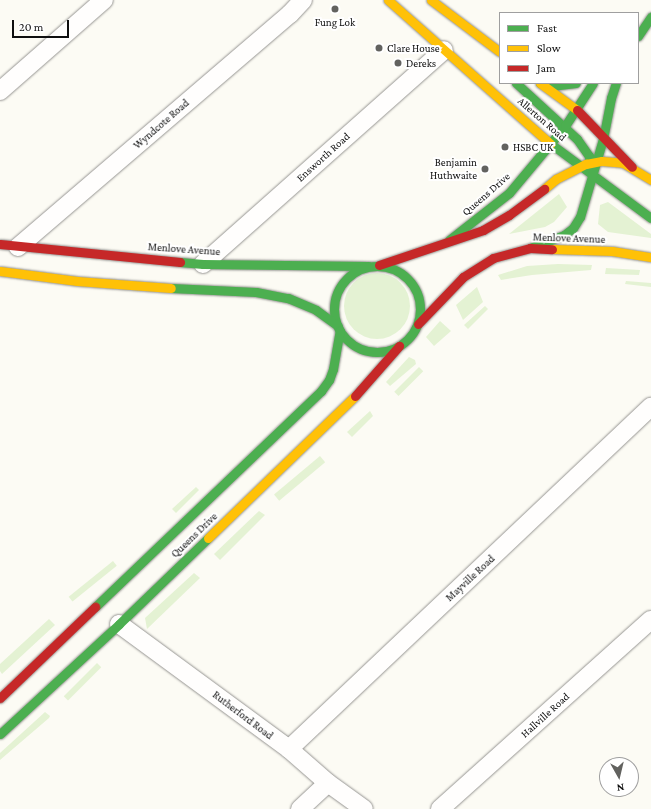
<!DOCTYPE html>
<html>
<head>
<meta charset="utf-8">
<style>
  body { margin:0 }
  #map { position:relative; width:651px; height:809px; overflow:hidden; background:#fcfbf4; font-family:"Crimson Pro",serif }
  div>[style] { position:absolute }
  .green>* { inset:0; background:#e4f2d3; transform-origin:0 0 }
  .round { border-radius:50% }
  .roads { filter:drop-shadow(0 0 1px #969592) drop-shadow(0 0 1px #969592) }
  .street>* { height:18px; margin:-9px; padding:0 9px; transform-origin:9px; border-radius:9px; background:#fffefd }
  .fast>* { height:9px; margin:-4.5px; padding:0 4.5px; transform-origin:4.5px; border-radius:4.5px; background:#4caf50 }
  .fast>.ring { margin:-4.5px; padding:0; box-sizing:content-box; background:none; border:9px solid #4caf50; border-radius:50% }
  .slow>* { height:9px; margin:-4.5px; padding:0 4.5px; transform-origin:4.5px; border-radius:4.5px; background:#ffc107 }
  .jam>* { height:9px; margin:-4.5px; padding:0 4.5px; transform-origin:4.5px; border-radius:4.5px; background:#c62828 }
  .dots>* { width:11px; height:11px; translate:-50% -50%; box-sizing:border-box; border:2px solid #fff; border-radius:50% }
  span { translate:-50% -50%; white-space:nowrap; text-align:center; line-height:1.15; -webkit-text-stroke:4px #fff; paint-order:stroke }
  .poi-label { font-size:11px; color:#0f0f0f }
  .left { translate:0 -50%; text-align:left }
  .right { translate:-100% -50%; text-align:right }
  .street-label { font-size:11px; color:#0f0f0f }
  .legend { position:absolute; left:499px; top:12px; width:140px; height:72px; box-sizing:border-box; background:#fff; border:1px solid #9f9f9f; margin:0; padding:5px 7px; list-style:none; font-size:12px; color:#0f0f0f }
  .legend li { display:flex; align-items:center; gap:8px; height:20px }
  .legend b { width:20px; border:1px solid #9f9f9f }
  .north { position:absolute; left:599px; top:757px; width:40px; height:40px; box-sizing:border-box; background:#fff; border:1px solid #9f9f9f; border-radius:50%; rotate:172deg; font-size:11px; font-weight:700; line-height:16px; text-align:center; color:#0f0f0f }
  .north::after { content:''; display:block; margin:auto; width:14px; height:18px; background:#62625f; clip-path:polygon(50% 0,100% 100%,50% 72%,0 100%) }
  .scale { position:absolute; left:12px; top:20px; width:57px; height:18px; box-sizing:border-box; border:2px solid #0f0f0f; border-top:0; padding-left:5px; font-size:12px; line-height:14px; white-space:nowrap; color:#0f0f0f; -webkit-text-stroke:3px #fff; paint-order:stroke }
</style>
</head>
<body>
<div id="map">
  <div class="green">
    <i style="clip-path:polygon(559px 194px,567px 207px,554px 222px,545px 227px,509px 234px)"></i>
    <i style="clip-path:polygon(608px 202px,651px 234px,651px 238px,608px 232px,598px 224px,600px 205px)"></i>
    <i style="clip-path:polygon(558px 264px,592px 265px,591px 270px,532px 275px,501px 280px,498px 275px,527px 266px)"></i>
    <i style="clip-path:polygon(606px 268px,640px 270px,639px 275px,605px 274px)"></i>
    <i class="round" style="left:344px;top:273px;width:66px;height:66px"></i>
    <i style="clip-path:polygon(626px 281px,651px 283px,651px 287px,625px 284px)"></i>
    <i style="clip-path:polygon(477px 287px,483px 302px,463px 320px,456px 305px)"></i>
    <i style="clip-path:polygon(485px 306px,488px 309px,468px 329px,464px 325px)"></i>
    <i style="clip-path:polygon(440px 321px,451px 331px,434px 346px,426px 337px)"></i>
    <i style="clip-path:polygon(409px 357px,415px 360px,416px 364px,390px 386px,386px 382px)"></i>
    <i style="left:419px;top:367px;width:6px;height:35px;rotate:45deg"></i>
    <i style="clip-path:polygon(370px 411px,373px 416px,352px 437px,347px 432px)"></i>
    <i style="left:320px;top:456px;width:8px;height:60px;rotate:50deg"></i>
    <i style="clip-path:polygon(196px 487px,199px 490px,176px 513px,172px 509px)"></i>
    <i style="clip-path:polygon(259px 511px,265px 515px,220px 560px,214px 554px)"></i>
    <i style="left:113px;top:561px;width:6px;height:57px;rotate:51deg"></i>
    <i style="clip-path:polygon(194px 573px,200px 578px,147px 629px,145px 618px)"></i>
    <i style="clip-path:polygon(49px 619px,55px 625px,2px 674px,0 671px,0 664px)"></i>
    <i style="left:97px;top:663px;width:6px;height:47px;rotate:45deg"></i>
    <i style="clip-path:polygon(45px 712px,50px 716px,49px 718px,0 760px,0 753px)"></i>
  </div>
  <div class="roads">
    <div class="street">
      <i style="left:0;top:91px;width:138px;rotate:-41.2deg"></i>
      <i style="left:18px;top:247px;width:358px;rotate:-40.6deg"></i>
      <i style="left:290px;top:14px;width:19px;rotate:-47deg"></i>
      <i style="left:203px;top:264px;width:322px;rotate:-41.6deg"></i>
      <i style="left:119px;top:624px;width:211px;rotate:36.3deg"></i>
      <i style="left:289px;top:749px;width:52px;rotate:41.1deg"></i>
      <i style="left:328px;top:783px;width:44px;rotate:35.8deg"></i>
      <i style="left:289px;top:749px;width:498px;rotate:-43.4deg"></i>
      <i style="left:300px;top:809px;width:38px;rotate:-43deg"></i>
      <i style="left:440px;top:809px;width:283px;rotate:-41.9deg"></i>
    </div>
    <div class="fast">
      <i style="left:638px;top:36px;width:23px;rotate:-56deg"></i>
      <i style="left:516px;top:83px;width:83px;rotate:42.6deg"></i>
      <i style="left:577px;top:139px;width:21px;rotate:55deg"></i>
      <i style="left:589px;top:156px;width:18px;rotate:81deg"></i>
      <i style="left:540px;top:83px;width:11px;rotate:15deg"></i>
      <i style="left:551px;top:86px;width:25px;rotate:-7deg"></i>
      <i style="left:551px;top:144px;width:124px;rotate:36.5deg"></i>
      <i style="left:449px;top:240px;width:76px;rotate:-38.1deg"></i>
      <i style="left:509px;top:193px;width:87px;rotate:-50.1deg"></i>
      <i style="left:565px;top:126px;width:51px;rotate:-56.9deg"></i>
      <i style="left:530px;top:248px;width:36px;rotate:-21deg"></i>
      <i style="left:564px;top:235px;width:11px;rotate:-38deg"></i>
      <i style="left:573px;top:228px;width:13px;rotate:-58deg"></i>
      <i style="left:580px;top:217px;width:81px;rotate:-73.6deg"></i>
      <i style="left:603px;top:139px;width:42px;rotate:-79deg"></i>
      <i style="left:611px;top:98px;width:16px;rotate:-72deg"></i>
      <i style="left:180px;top:262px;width:23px;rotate:5deg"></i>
      <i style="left:203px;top:264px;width:165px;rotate:0.7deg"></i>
      <i class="ring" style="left:334px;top:266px;width:77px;height:77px"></i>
      <i style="left:171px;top:288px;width:85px;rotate:2.7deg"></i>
      <i style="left:256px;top:292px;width:33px;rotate:11deg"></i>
      <i style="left:288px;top:298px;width:30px;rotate:23deg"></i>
      <i style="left:316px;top:310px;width:27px;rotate:36deg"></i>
      <i style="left:95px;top:607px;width:313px;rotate:-43.7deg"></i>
      <i style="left:321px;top:391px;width:14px;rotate:-54deg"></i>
      <i style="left:329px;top:380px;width:12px;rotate:-70deg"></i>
      <i style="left:333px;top:369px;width:39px;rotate:-80deg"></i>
      <i style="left:0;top:734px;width:162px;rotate:-42.7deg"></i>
      <i style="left:119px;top:624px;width:124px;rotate:-44deg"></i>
    </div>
    <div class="slow">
      <i style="left:388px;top:0;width:217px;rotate:41.5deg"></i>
      <i style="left:431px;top:0;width:86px;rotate:37deg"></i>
      <i style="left:540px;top:83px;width:46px;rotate:36.1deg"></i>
      <i style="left:544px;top:189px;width:16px;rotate:-40deg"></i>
      <i style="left:556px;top:179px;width:34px;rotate:-27deg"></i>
      <i style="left:586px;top:164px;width:16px;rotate:-11deg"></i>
      <i style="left:602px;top:161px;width:21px;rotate:5deg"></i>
      <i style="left:623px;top:163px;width:33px;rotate:31deg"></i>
      <i style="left:552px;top:249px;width:60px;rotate:1.9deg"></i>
      <i style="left:612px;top:251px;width:39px;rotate:9deg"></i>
      <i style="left:0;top:271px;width:78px;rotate:7.4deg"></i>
      <i style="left:77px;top:281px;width:94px;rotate:4.3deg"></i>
      <i style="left:208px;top:538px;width:204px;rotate:-44deg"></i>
    </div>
    <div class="jam">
      <i style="left:577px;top:110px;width:79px;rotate:46deg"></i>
      <i style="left:0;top:244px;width:181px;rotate:5.7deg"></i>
      <i style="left:379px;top:265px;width:110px;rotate:-18.6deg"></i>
      <i style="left:483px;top:230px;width:30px;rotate:-30deg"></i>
      <i style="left:509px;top:215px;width:44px;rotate:-36.6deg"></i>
      <i style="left:418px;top:324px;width:65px;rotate:-46.2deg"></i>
      <i style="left:463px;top:277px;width:36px;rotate:-32deg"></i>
      <i style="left:493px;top:258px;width:38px;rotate:-15deg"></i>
      <i style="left:530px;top:248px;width:22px;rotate:3deg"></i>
      <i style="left:355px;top:396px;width:67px;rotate:-48.7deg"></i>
      <i style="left:0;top:698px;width:132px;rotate:-43.8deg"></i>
    </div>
  </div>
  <div class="dots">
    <i style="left:335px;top:9px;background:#62625f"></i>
    <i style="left:379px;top:48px;background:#62625f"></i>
    <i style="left:398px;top:63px;background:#62625f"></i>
    <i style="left:505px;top:147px;background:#62625f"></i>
    <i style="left:485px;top:169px;background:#62625f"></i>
  </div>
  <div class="poi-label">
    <span style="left:335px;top:22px">Fung Lok</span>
    <span class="left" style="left:387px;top:48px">Clare House</span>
    <span class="left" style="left:406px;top:63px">Dereks</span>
    <span class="left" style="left:513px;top:147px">HSBC UK</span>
    <span class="right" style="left:477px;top:169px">Benjamin<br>Huthwaite</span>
  </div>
  <div class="street-label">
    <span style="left:542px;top:119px;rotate:41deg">Allerton Road</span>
    <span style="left:161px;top:124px;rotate:-41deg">Wyndcote Road</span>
    <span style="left:323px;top:157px;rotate:-42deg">Ensworth Road</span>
    <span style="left:486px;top:194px;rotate:-41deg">Queens Drive</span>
    <span style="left:569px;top:238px;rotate:2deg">Menlove Avenue</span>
    <span style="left:184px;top:249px;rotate:4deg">Menlove Avenue</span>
    <span style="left:194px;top:535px;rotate:-44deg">Queens Drive</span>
    <span style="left:470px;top:578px;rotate:-43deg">Mayville Road</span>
    <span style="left:243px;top:715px;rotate:37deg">Rutherford Road</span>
    <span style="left:545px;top:715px;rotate:-42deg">Hallville Road</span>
  </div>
  <ul class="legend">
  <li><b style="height:5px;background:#4caf50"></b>Fast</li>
  <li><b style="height:5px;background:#ffc107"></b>Slow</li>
  <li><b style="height:5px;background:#c62828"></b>Jam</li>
  </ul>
  <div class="north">N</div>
  <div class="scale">20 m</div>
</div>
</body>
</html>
